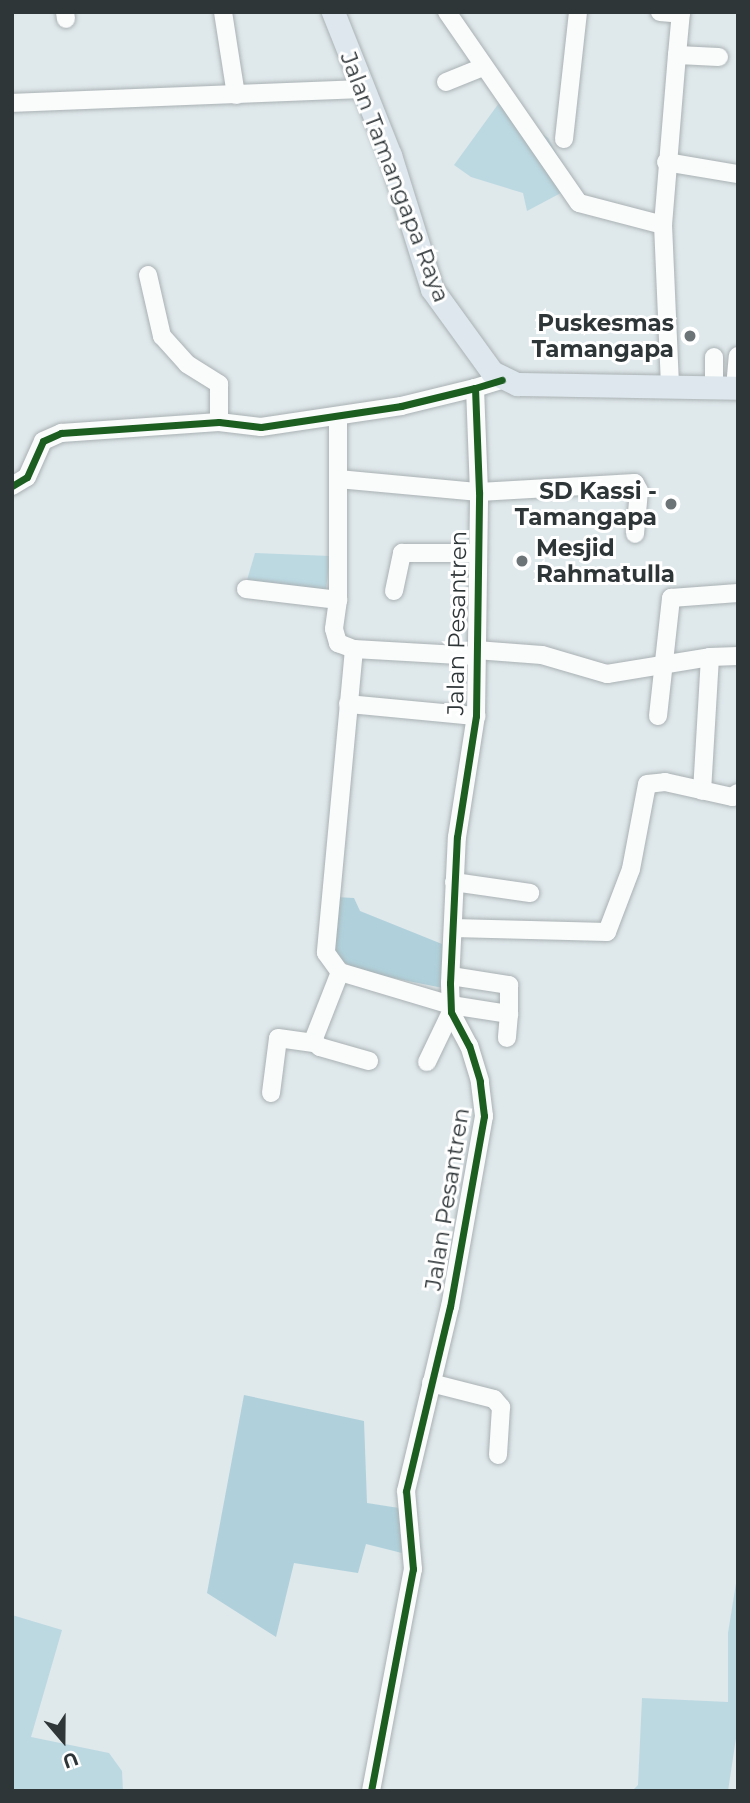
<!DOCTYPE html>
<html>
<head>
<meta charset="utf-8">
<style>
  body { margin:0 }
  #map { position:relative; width:750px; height:1803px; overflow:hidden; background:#dfe8eb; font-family:Montserrat,sans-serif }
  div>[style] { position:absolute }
  .green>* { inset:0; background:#bcd9e2 }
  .forest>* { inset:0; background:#b0d1db }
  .roads { filter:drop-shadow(0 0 2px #aab1b3) drop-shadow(0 0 2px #aab1b3) }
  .minor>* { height:18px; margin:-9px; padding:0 9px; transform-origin:9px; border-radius:9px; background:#fafcfc }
  .major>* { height:23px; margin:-11.5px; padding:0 11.5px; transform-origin:11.5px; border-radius:11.5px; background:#dde7ed }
  .cycleway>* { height:7px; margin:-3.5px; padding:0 3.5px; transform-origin:3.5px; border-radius:3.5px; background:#1b5e20 }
  .dots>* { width:19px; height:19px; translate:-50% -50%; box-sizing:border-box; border:4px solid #fff; border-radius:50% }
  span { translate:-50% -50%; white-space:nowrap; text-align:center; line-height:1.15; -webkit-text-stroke:6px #fff; paint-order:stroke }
  .street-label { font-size:23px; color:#2f3638 }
  .poi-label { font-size:23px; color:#2f3638; font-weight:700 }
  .right { translate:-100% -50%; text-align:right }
  .left { translate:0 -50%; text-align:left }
  .frame { position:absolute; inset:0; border:14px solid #2f3638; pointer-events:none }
  .north { position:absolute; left:28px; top:1705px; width:70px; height:70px; -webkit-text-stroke:5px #fff; paint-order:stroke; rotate:160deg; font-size:19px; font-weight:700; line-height:28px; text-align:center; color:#2f3638 }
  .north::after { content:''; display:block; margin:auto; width:24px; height:32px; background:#2f3638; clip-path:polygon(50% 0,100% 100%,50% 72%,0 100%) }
</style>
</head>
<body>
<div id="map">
  <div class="green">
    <i style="clip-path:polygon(499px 103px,548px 138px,574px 186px,527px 211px,523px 193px,471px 177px,454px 165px)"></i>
    <i style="clip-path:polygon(255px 553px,330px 556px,325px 598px,245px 587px)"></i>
    <i style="clip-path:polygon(738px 1571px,738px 1725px,728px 1791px,632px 1791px,638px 1785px,642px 1698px,728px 1702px,728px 1633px)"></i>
    <i style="clip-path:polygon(12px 1615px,62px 1630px,31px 1737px,109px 1753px,122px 1771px,123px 1791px,12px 1791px)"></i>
  </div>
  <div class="forest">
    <i style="clip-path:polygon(335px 897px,354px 898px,360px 911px,442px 944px,443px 988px,358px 971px,336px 957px,332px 940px)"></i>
    <i style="clip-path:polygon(244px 1395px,364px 1421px,367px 1503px,399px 1508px,402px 1553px,366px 1544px,358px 1573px,294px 1563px,276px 1637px,207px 1593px)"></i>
  </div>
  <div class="roads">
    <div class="minor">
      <i style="left:65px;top:12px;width:7px;rotate:82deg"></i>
      <i style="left:223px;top:12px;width:84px;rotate:81.1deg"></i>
      <i style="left:447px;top:12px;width:232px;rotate:55.4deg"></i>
      <i style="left:579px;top:203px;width:87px;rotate:14.7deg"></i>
      <i style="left:660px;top:12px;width:21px;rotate:5deg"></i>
      <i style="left:677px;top:55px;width:43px;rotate:-84.7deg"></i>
      <i style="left:446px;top:82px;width:40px;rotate:-22deg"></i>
      <i style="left:12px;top:103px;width:348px;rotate:-2.3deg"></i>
      <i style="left:564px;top:139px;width:128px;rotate:-83.7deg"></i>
      <i style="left:666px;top:162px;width:73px;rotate:9.5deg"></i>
      <i style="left:148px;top:275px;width:63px;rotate:77.1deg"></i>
      <i style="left:162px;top:336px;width:38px;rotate:48deg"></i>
      <i style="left:187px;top:364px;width:38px;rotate:32deg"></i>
      <i style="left:219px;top:384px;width:38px;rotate:90deg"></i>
      <i style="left:670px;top:385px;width:160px;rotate:-92.5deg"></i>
      <i style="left:663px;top:225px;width:171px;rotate:-85.3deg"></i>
      <i style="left:677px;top:55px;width:42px;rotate:2.7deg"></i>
      <i style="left:714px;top:386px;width:29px;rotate:-90deg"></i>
      <i style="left:735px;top:388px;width:32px;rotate:-85deg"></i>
      <i style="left:338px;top:417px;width:183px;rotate:90deg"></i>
      <i style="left:338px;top:600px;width:29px;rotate:98deg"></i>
      <i style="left:334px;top:629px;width:15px;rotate:74deg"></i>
      <i style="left:338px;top:643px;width:17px;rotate:21deg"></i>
      <i style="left:354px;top:649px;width:122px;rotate:3.3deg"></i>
      <i style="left:338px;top:479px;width:142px;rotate:5.3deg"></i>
      <i style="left:479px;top:492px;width:156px;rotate:-3.3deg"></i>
      <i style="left:635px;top:483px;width:9px;rotate:63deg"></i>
      <i style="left:639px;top:491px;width:43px;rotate:95.3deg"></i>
      <i style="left:12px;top:486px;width:17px;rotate:-31deg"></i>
      <i style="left:27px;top:477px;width:39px;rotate:-66deg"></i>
      <i style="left:43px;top:441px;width:20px;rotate:-24deg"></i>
      <i style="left:61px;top:433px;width:158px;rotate:-4deg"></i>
      <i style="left:219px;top:422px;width:42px;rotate:6.8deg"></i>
      <i style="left:261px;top:427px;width:142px;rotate:-8.5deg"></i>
      <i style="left:401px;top:406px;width:76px;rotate:-13.7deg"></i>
      <i style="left:246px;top:589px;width:93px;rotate:6.8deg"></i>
      <i style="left:394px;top:591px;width:39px;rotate:-78deg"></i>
      <i style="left:402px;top:553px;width:76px"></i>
      <i style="left:354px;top:649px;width:305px;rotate:95.3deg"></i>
      <i style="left:326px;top:953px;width:24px;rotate:54deg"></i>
      <i style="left:340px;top:972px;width:116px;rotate:16.6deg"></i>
      <i style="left:451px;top:1005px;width:59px;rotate:8.8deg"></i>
      <i style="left:509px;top:1014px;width:24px;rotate:95deg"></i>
      <i style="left:476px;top:650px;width:66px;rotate:4.3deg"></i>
      <i style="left:542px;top:655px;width:68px;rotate:16.3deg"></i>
      <i style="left:607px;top:674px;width:104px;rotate:-9.4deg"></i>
      <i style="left:710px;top:657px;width:134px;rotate:93.4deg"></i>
      <i style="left:710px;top:657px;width:28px;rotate:-2deg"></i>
      <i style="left:348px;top:704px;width:129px;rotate:5.4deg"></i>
      <i style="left:658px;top:716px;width:119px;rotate:-83.7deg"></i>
      <i style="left:671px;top:598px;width:67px;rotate:-4.3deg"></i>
      <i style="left:454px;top:882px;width:77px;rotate:8.2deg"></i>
      <i style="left:453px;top:928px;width:154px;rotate:1.5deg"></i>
      <i style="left:607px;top:932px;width:67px;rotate:-69.1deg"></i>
      <i style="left:631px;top:869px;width:86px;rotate:-79.3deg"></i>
      <i style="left:647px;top:784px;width:18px;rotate:-6deg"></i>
      <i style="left:665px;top:782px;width:69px;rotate:12.6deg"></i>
      <i style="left:732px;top:797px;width:7px;rotate:-34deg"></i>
      <i style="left:340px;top:972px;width:74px;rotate:111.4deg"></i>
      <i style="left:313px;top:1041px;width:9px;rotate:41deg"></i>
      <i style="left:320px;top:1047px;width:51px;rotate:15.9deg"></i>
      <i style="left:451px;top:976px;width:59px;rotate:8.8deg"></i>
      <i style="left:509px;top:985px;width:29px;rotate:90deg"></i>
      <i style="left:427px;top:1062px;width:55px;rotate:-64.4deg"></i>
      <i style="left:271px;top:1093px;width:55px;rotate:-82.7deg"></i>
      <i style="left:278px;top:1038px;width:36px;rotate:8deg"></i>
      <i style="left:431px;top:1383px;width:65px;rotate:14.3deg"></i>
      <i style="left:494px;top:1399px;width:11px;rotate:49deg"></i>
      <i style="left:501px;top:1407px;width:48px;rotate:93.6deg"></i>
      <i style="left:371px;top:1791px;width:226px;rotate:-79.3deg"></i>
      <i style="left:413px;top:1569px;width:78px;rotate:-95.1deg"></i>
      <i style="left:406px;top:1491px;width:189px;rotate:-76.6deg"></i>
      <i style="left:450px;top:1307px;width:194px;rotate:-79.9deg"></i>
      <i style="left:484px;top:1116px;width:35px;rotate:-97deg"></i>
      <i style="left:480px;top:1081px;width:37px;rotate:-107deg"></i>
      <i style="left:469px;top:1046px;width:38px;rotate:-118deg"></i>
      <i style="left:451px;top:1012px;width:29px;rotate:-92deg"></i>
      <i style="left:450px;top:983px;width:146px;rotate:-87.3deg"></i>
      <i style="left:457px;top:837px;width:122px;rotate:-81.1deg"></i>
      <i style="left:476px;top:716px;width:224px;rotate:-89.2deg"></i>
      <i style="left:479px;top:492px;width:104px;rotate:-92.2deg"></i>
      <i style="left:475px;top:388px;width:28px;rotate:-17deg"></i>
    </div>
    <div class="major">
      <i style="left:333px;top:12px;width:154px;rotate:68.3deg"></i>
      <i style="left:390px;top:155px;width:140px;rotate:72.6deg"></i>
      <i style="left:432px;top:289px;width:102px;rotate:54.1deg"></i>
      <i style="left:492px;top:372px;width:28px;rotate:26deg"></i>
      <i style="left:517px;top:384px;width:221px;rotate:1deg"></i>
    </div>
  </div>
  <div class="cycleway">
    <i style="left:12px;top:486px;width:17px;rotate:-31deg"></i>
    <i style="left:27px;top:477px;width:39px;rotate:-66deg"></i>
    <i style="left:43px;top:441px;width:20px;rotate:-24deg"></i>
    <i style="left:61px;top:433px;width:158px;rotate:-4deg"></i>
    <i style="left:219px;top:422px;width:42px;rotate:6.8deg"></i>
    <i style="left:261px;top:427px;width:142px;rotate:-8.5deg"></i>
    <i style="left:401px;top:406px;width:76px;rotate:-13.7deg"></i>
    <i style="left:371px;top:1791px;width:226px;rotate:-79.3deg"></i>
    <i style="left:413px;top:1569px;width:78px;rotate:-95.1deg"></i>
    <i style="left:406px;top:1491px;width:189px;rotate:-76.6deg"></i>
    <i style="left:450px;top:1307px;width:194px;rotate:-79.9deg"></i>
    <i style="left:484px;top:1116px;width:35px;rotate:-97deg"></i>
    <i style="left:480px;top:1081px;width:37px;rotate:-107deg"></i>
    <i style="left:469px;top:1046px;width:38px;rotate:-118deg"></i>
    <i style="left:451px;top:1012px;width:29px;rotate:-92deg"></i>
    <i style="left:450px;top:983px;width:146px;rotate:-87.3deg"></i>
    <i style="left:457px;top:837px;width:122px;rotate:-81.1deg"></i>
    <i style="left:476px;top:716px;width:224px;rotate:-89.2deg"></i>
    <i style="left:479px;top:492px;width:104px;rotate:-92.2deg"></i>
    <i style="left:475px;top:388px;width:28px;rotate:-17deg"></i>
  </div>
  <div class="dots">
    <i style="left:690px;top:336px;background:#6d7477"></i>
    <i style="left:671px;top:504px;background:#6d7477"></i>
    <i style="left:522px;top:561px;background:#6d7477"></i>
  </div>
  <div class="street-label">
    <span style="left:395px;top:177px;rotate:69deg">Jalan Tamangapa Raya</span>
    <span style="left:457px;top:623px;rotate:-89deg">Jalan Pesantren</span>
    <span style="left:447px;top:1199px;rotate:-81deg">Jalan Pesantren</span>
  </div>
  <div class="poi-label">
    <span class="right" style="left:674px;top:336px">Puskesmas<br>Tamangapa</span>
    <span class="right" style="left:657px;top:504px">SD Kassi -<br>Tamangapa</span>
    <span class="left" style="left:536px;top:561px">Mesjid<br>Rahmatulla</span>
  </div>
  <div class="frame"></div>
  <div class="north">U</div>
</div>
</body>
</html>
